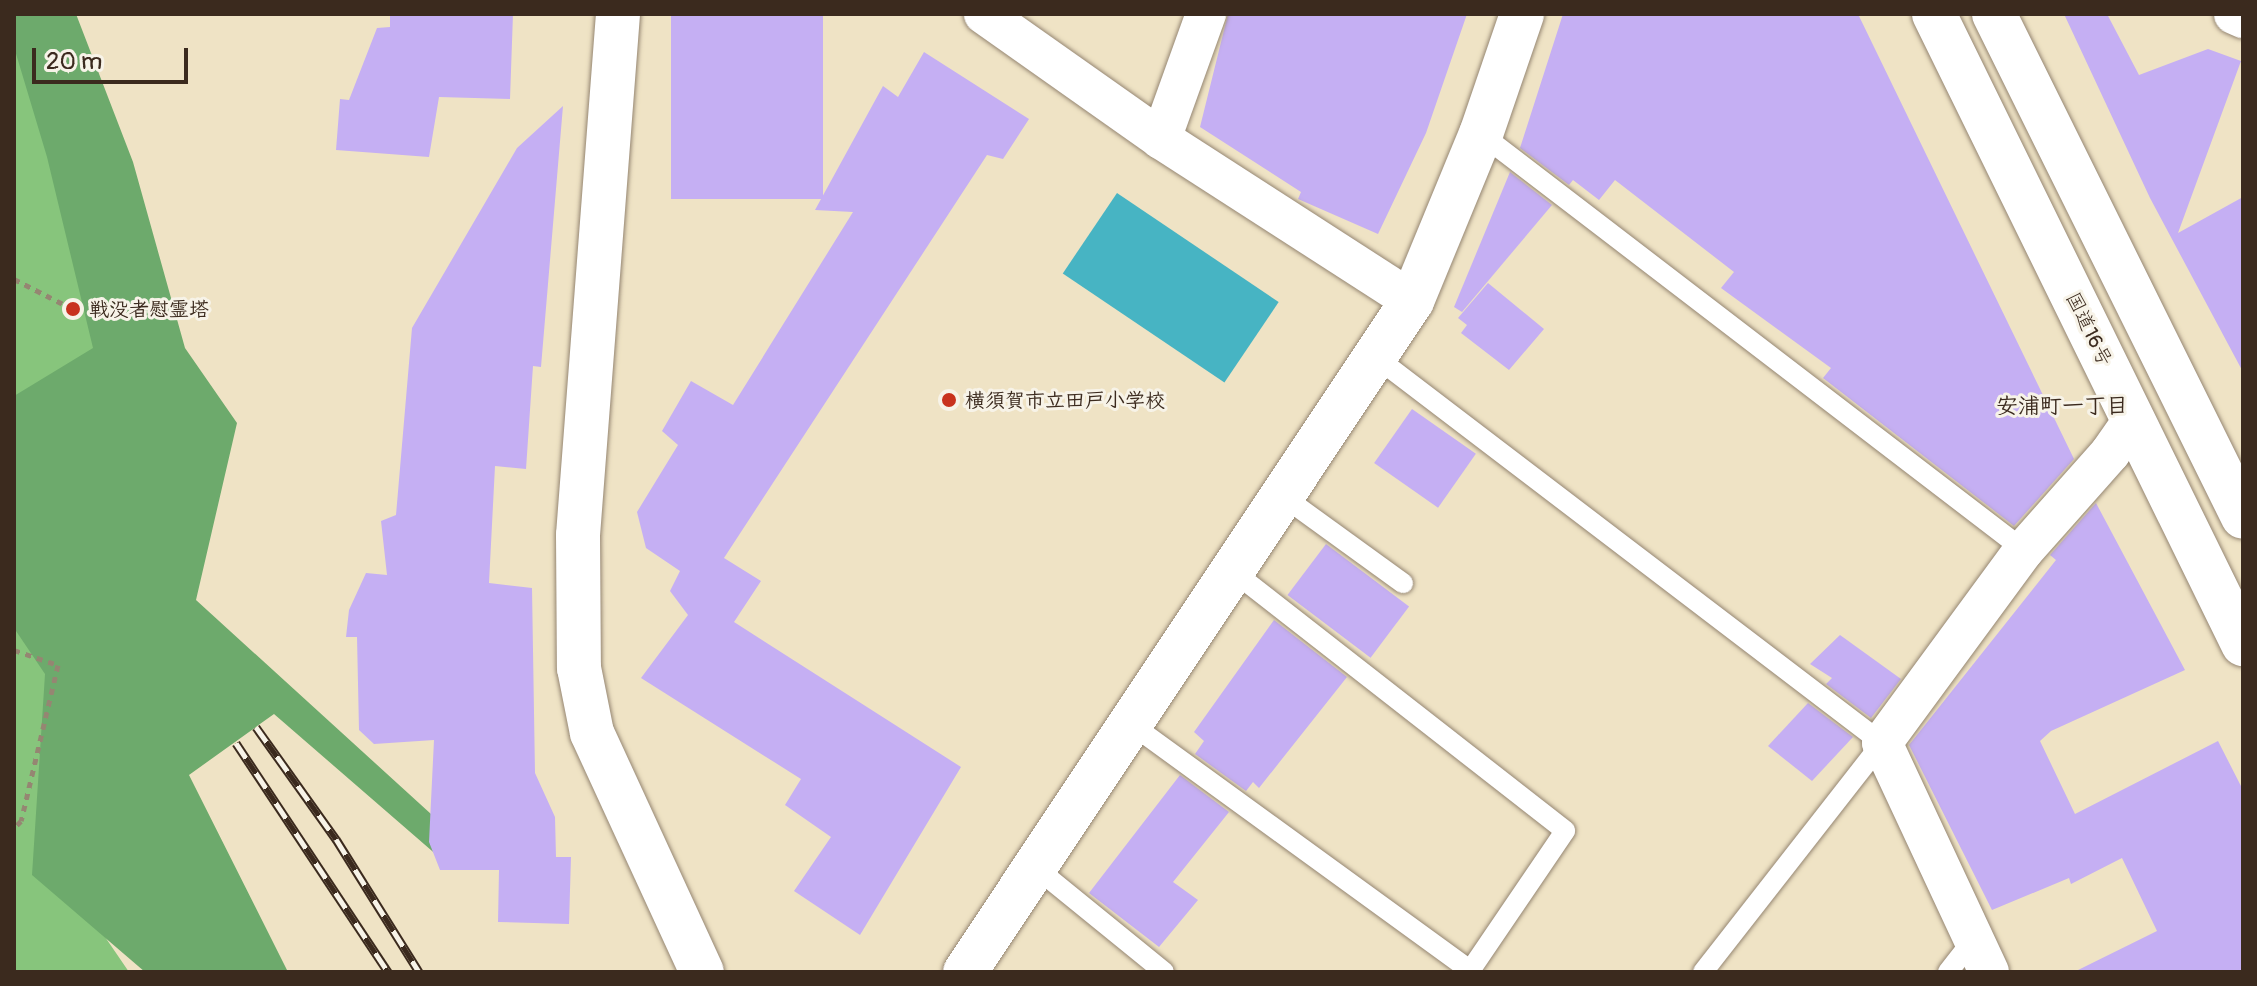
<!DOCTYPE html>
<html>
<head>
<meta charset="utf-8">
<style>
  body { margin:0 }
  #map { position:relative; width:2257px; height:986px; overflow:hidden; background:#efe3c5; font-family:Pangolin,"Klee One",sans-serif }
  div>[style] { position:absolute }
  .green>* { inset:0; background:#87c57c }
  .forest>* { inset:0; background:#6daa6c }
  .water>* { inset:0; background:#47b4c3; transform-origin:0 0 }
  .building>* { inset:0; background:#c5aff3; transform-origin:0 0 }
  .path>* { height:5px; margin-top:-2.5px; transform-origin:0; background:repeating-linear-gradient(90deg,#958672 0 6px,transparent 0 12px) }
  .roads { filter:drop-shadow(0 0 2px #958672) drop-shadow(0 0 2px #958672) }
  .service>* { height:20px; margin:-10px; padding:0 10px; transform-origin:10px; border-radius:10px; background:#fff }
  .minor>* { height:40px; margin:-20px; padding:0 20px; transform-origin:20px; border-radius:20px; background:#fff }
  .tertiary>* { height:44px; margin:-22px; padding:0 22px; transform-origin:22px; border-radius:22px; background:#fff }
  .trunk>* { height:44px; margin:-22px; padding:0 22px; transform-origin:22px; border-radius:22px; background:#fff }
  .rail>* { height:9px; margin-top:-4.5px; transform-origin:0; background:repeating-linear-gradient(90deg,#f7f3e8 0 18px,#3b2a1e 0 36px); box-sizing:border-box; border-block:2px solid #3b2a1e }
  .dots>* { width:22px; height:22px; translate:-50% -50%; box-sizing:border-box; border:4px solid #f7f3e8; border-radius:50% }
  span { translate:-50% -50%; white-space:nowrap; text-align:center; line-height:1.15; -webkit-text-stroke:6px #f7f3e8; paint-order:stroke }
  .poi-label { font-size:20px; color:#3b2a1e; font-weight:700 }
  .left { translate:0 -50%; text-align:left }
  .street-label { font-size:20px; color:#3b2a1e }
  .neighbourhood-label { font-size:22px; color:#3b2a1e; font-weight:700 }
  .frame { position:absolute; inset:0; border:16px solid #3b2a1e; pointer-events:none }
  .scale { position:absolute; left:32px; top:48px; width:156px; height:36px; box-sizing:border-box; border:4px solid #3b2a1e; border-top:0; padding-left:10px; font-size:24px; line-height:28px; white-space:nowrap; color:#3b2a1e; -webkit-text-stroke:6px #f7f3e8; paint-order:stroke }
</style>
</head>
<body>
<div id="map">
  <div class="green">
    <i style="clip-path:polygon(14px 14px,111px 227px,47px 852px,129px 972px,14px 972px)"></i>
  </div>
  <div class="forest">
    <i style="clip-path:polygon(14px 14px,76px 14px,133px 162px,185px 348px,237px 423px,196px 600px,431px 814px,439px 857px,274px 714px,189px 775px,288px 972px,145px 972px,32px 875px,45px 674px,14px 628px,14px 396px,93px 348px,47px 157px,14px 47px)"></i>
  </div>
  <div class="water">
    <i style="left:1117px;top:193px;width:195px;height:97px;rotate:34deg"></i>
  </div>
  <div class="building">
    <i style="clip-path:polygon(390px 14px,513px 14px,510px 99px,439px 97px,429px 157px,336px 150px,340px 99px,349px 100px,377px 28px,390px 27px)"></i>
    <i style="left:671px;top:14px;width:152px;height:185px"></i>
    <i style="clip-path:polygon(1228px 14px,1467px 14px,1426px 133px,1378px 234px,1298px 199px,1301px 192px,1200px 127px)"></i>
    <i style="clip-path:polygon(1563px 14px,1858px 14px,2074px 459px,2014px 526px,1823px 378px,1831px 368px,1721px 288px,1734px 272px,1615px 180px,1599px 200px,1573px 180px,1569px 185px,1520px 148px)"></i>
    <i style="clip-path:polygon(2064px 14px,2107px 14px,2139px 75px,2208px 49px,2241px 61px,2178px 233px,2243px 197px,2243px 372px,2150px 198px)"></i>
    <i style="clip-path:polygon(924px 52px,1029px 119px,1003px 159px,987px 155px,724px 558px,761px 581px,734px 622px,961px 767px,860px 935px,794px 891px,831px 837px,785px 805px,801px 779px,641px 678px,688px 615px,670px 591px,680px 571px,646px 548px,637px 512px,678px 445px,662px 431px,691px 381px,733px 405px,853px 212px,815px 210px,883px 86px,898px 97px)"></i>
    <i style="clip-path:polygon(563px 106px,541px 367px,533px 366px,526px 469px,495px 466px,489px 583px,532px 588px,535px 773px,555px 817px,556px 857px,571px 857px,569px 924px,498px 922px,499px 870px,440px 870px,429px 842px,434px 740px,374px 744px,359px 730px,357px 637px,346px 637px,349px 610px,366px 573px,387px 575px,381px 521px,396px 515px,412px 328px,517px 148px)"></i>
    <i style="clip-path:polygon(1510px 172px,1552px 205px,1462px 312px,1454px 307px)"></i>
    <i style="clip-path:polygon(1488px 283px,1544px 329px,1509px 370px,1461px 333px,1467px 325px,1458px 318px)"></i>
    <i style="left:1412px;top:409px;width:78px;height:66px;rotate:35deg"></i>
    <i style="clip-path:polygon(2096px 503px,2185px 670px,2051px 731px,2040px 741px,2075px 814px,2218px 741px,2243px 790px,2243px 972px,2074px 972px,2157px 931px,2122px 858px,2071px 884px,2069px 878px,1992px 910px,1909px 745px,2056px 560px,2050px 555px)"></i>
    <i style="left:1326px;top:544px;width:104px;height:64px;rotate:37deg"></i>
    <i style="clip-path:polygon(1274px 620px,1347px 677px,1259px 788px,1253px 782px,1246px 791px,1195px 754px,1204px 741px,1194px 732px)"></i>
    <i style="clip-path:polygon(1840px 635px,1901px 679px,1871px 718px,1826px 684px,1832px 678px,1810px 664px)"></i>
    <i style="clip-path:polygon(1808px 703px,1853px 737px,1812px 781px,1768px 746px)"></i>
    <i style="clip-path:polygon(1180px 775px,1229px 812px,1173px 882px,1198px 900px,1159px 947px,1089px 893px)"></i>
  </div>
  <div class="path">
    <i style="left:14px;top:279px;width:66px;rotate:27deg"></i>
    <i style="left:14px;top:650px;width:46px;rotate:18.8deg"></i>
    <i style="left:58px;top:665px;width:160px;rotate:103.3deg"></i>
    <i style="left:21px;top:821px;width:10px;rotate:135deg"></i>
  </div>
  <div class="roads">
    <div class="service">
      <i style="left:1481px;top:134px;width:684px;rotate:37.46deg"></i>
      <i style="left:1377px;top:358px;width:635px;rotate:37.32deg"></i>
      <i style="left:1882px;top:743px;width:291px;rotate:128deg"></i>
      <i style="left:1284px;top:497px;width:147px;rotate:35.9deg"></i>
      <i style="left:1234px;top:572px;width:420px;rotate:38deg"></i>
      <i style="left:1565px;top:831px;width:171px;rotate:124.2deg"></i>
      <i style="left:1131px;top:724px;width:420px;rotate:36deg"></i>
      <i style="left:1035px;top:867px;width:166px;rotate:39.1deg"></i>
      <i style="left:1948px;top:972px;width:41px;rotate:-52deg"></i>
    </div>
    <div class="minor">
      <i style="left:984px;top:14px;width:217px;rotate:35.2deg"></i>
      <i style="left:1161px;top:139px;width:299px;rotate:32.8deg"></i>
      <i style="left:2234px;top:14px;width:10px;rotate:24deg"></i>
      <i style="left:1161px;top:139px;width:133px;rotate:-70.2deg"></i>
      <i style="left:1989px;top:972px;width:253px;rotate:-115deg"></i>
      <i style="left:1882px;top:743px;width:240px;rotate:-53.7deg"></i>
      <i style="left:2024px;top:550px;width:130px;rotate:-48.4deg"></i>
      <i style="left:2110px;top:453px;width:40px;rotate:-55.1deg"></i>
    </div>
    <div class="tertiary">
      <i style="left:618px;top:14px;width:523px;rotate:94.39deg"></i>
      <i style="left:578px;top:535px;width:133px;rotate:89.6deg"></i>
      <i style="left:579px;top:668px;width:66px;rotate:78.7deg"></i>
      <i style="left:592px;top:733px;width:263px;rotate:65.3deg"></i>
      <i style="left:965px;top:972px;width:806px;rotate:-56.33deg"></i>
      <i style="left:1412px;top:301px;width:181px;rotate:-67.6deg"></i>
      <i style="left:1481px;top:134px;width:127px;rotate:-71.1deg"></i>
    </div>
    <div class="trunk">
      <i style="left:1934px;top:14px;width:702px;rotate:63.87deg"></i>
      <i style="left:1994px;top:14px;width:561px;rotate:63.66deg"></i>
    </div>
  </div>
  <div class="rail">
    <i style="left:256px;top:727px;width:138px;rotate:54.5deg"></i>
    <i style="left:336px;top:839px;width:157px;rotate:58deg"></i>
    <i style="left:236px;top:743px;width:275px;rotate:56.4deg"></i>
  </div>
  <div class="dots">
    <i style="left:73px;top:309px;background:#c8321e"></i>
    <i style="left:949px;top:400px;background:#c8321e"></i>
  </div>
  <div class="poi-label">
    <span class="left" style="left:89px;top:309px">戦没者慰霊塔</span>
    <span class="left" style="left:965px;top:400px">横須賀市立田戸小学校</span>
  </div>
  <div class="street-label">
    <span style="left:2089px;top:329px;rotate:64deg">国道16号</span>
  </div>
  <div class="neighbourhood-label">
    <span style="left:2062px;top:407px">安浦町一丁目</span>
  </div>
  <div class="frame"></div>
  <div class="scale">20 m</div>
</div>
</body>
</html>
